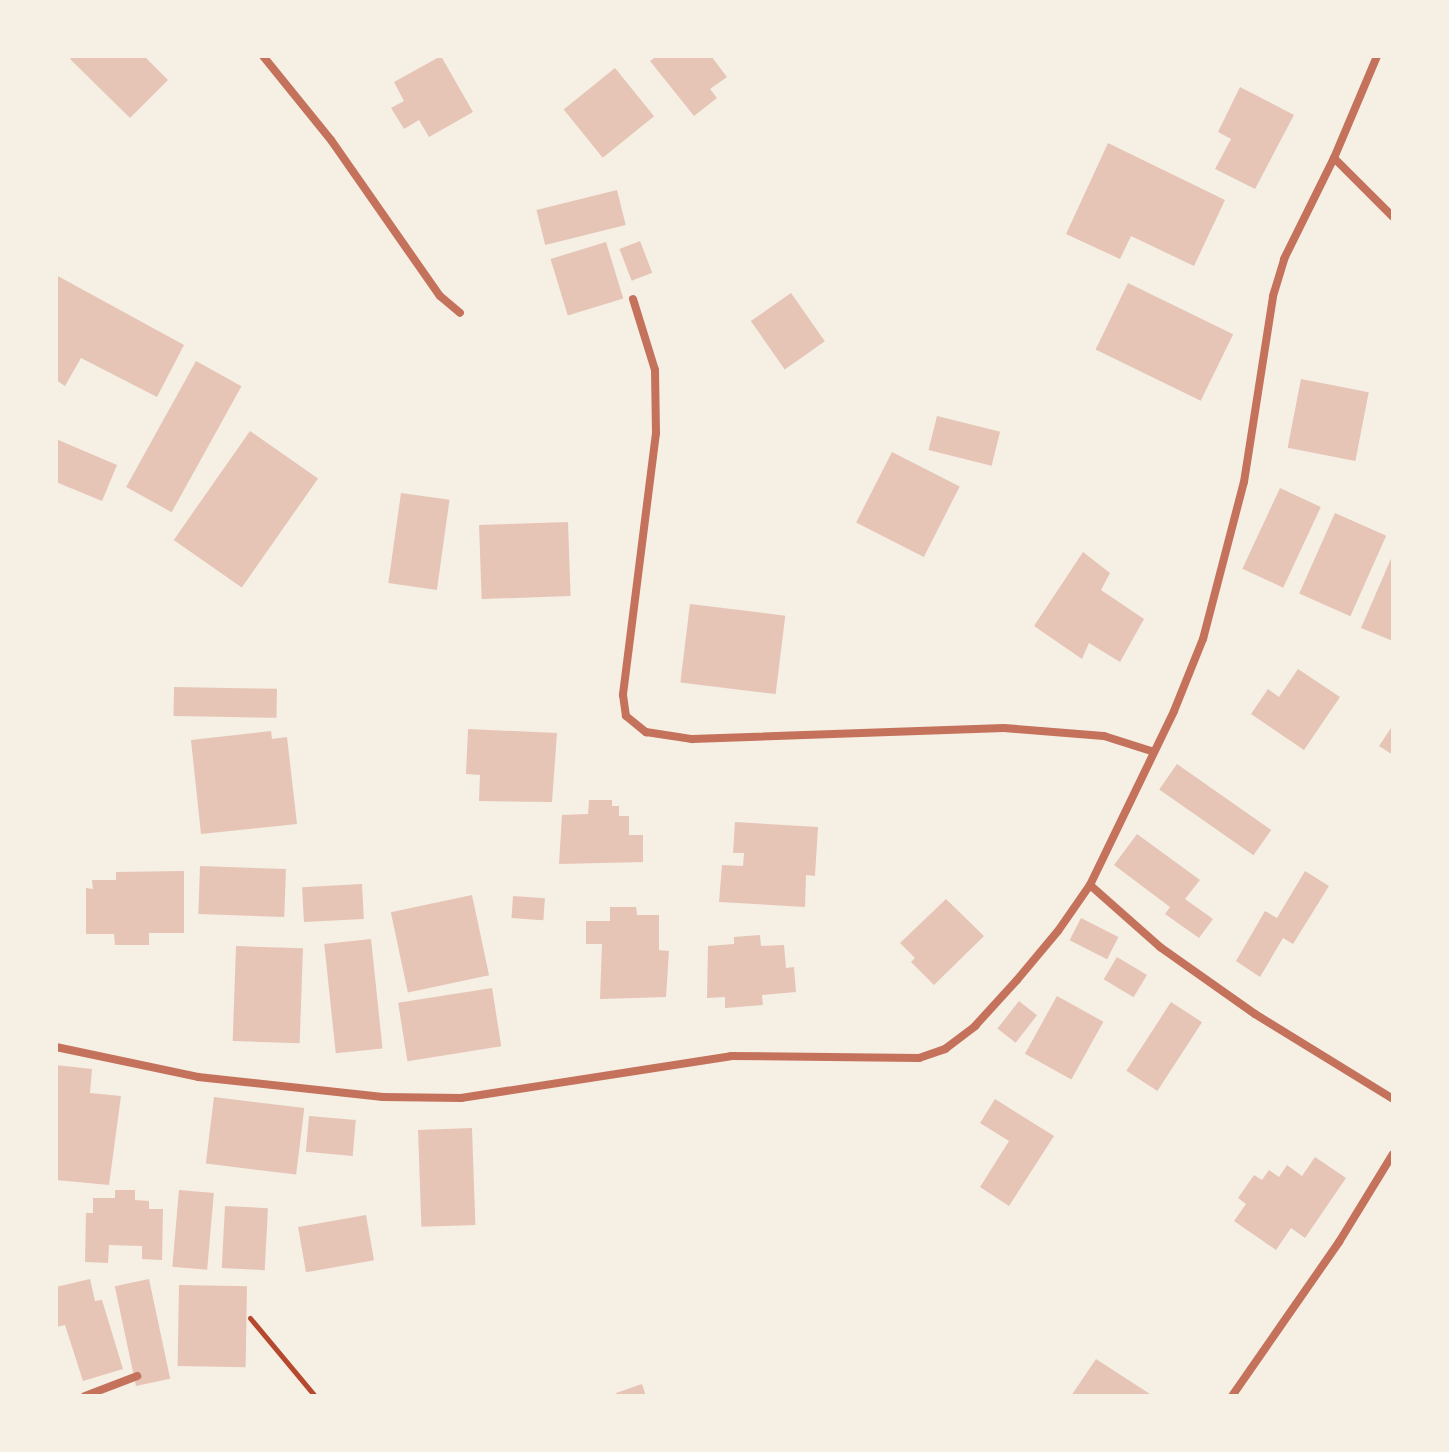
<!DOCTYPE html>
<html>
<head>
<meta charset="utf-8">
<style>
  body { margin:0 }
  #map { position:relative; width:1449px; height:1452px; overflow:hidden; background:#f6efe4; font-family:"Noto Serif",serif }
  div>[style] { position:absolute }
  .building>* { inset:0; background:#e6c5b7; transform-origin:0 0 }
  .path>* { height:5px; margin:-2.5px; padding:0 2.5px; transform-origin:2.5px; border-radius:2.5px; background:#b5482f }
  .minor>* { height:8px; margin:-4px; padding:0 4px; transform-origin:4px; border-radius:4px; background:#c5725c }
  span { translate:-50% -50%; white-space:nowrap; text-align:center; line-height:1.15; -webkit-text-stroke:8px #f6efe4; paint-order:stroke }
  .frame { position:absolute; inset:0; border:58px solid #f6efe4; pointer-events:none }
</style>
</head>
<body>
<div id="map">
  <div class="building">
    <i style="clip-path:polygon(74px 56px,144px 56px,168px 80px,130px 118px,70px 59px)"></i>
    <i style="clip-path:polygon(441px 56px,473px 112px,429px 137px,419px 120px,404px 129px,391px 108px,404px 101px,394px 82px)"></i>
    <i style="clip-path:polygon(657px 56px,711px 56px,727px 77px,710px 89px,717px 98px,694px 116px,650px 61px)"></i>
    <i style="left:615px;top:68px;width:62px;height:66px;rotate:51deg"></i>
    <i style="clip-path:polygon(1240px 87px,1294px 115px,1255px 189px,1215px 169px,1231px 139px,1218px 132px)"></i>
    <i style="clip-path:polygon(1108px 143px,1225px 200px,1194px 266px,1131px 236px,1120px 259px,1066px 234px)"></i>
    <i style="left:617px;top:190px;width:36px;height:83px;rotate:76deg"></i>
    <i style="left:640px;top:241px;width:34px;height:22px;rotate:69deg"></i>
    <i style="left:606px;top:242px;width:59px;height:58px;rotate:73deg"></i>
    <i style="clip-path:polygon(56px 275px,184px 345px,157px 397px,81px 358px,65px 386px,56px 380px)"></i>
    <i style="left:1128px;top:283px;width:117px;height:74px;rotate:26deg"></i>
    <i style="left:791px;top:293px;width:59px;height:49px;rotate:55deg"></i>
    <i style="left:196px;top:361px;width:52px;height:144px;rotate:29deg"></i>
    <i style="left:1301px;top:379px;width:69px;height:70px;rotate:11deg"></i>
    <i style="left:937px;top:416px;width:65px;height:35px;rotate:14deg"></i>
    <i style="left:250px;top:431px;width:83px;height:133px;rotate:35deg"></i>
    <i style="clip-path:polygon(56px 439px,117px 465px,102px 501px,56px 482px)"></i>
    <i style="left:892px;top:452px;width:76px;height:79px;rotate:27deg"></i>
    <i style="left:1280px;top:488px;width:45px;height:89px;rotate:25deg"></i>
    <i style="left:401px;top:493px;width:49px;height:91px;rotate:8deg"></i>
    <i style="left:1335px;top:513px;width:56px;height:88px;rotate:24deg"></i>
    <i style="left:568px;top:522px;width:74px;height:89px;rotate:88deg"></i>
    <i style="clip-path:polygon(1083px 552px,1110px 573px,1101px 590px,1144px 619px,1120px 662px,1089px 643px,1082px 659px,1034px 626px)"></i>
    <i style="clip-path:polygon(1393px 554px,1393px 641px,1361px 628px)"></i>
    <i style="left:690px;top:604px;width:96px;height:79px;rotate:7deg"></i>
    <i style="clip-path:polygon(1298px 669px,1340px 697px,1304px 750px,1251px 714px,1268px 689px,1279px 697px)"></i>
    <i style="left:174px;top:687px;width:103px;height:29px;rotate:1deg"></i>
    <i style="clip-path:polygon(1393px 725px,1393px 755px,1379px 746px)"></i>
    <i style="clip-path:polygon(468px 729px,557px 733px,552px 802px,479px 801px,480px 775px,466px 774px)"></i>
    <i style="clip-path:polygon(271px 731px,272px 739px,287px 737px,297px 824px,201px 834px,191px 740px)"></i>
    <i style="left:1177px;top:764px;width:115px;height:31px;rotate:35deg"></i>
    <i style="clip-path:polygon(589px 800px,612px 800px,612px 806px,619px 806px,619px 816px,629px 816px,629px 835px,643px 835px,643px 862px,559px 864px,562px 815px,588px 814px)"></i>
    <i style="clip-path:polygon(735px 822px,818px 827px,815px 876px,806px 875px,805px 907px,719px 902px,722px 865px,743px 866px,744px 853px,733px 853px)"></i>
    <i style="clip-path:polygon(1137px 834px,1200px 880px,1185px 899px,1213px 919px,1199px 938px,1165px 914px,1170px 907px,1114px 865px)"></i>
    <i style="left:200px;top:866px;width:86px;height:48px;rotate:2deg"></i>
    <i style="clip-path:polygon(184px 871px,184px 933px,149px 933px,149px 945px,115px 945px,114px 934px,86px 934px,86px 888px,93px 889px,92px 880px,116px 880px,116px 872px)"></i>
    <i style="clip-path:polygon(1305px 871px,1329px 886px,1293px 944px,1283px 938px,1260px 977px,1236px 961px,1265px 911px,1277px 918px)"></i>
    <i style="left:362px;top:884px;width:35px;height:60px;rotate:87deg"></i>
    <i style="left:472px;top:895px;width:82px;height:83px;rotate:78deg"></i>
    <i style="left:513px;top:896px;width:32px;height:22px;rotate:4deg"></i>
    <i style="clip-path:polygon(946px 899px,984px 936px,934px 985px,911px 962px,915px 958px,900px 943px)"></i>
    <i style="clip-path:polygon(610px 907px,636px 907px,637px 915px,659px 915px,659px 950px,669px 951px,666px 997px,600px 999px,602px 944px,586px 944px,586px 921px,610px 921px)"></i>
    <i style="left:1081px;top:918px;width:42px;height:25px;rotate:27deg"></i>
    <i style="clip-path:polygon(760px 935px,761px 946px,784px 945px,786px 968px,794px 967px,796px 992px,762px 995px,763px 1005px,725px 1008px,725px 997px,707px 998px,708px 946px,734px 944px,734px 937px)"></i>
    <i style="left:371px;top:939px;width:110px;height:47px;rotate:84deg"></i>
    <i style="left:236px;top:946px;width:67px;height:95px;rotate:2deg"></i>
    <i style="left:1117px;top:957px;width:35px;height:26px;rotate:31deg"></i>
    <i style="left:492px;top:988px;width:59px;height:95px;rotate:81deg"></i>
    <i style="left:1057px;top:996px;width:53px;height:66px;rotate:29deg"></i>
    <i style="left:1019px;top:1001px;width:23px;height:35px;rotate:38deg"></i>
    <i style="left:1171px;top:1002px;width:37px;height:82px;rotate:33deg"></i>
    <i style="clip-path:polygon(56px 1065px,92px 1069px,90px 1093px,121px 1096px,109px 1185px,56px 1180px)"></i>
    <i style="left:214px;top:1097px;width:91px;height:67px;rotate:7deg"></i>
    <i style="clip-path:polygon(995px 1099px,1054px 1136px,1009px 1206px,980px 1187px,1009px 1141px,980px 1123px)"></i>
    <i style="left:309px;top:1116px;width:47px;height:36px;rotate:5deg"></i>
    <i style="left:472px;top:1128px;width:97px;height:54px;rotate:88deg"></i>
    <i style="clip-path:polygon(1315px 1157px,1346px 1178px,1305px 1238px,1291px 1228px,1276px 1250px,1234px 1221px,1246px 1204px,1238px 1198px,1254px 1175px,1262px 1180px,1269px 1170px,1279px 1177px,1287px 1165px,1302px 1176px)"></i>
    <i style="clip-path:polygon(115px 1190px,135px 1190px,135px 1200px,149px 1201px,149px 1209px,163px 1209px,162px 1260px,142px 1259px,142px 1246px,109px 1245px,108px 1263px,85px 1262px,86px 1213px,93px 1213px,93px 1198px,115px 1198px)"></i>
    <i style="left:179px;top:1190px;width:35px;height:77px;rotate:5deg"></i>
    <i style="left:225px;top:1206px;width:43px;height:62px;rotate:3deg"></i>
    <i style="left:366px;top:1215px;width:46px;height:69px;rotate:80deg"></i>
    <i style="clip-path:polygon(90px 1279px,95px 1301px,102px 1300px,123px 1369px,83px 1381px,65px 1325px,56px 1327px,56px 1287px)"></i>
    <i style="left:149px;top:1279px;width:102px;height:35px;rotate:78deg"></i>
    <i style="left:179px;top:1285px;width:68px;height:81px;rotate:1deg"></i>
    <i style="clip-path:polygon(1096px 1359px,1153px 1396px,1071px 1396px)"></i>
    <i style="clip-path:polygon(642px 1384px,646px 1396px,617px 1396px,616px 1393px)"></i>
  </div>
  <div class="path">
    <i style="left:250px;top:1318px;width:102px;rotate:50.2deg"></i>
  </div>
  <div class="minor">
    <i style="left:263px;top:56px;width:108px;rotate:51deg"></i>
    <i style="left:331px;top:140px;width:190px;rotate:55.1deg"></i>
    <i style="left:440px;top:296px;width:26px;rotate:40deg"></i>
    <i style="left:1334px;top:158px;width:83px;rotate:45deg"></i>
    <i style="left:633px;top:299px;width:74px;rotate:72.8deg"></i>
    <i style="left:655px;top:370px;width:63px;rotate:89.1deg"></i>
    <i style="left:656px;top:433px;width:264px;rotate:97.2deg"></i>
    <i style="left:623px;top:695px;width:21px;rotate:82deg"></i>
    <i style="left:626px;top:716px;width:26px;rotate:39deg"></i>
    <i style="left:646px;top:732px;width:47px;rotate:8.7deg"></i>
    <i style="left:692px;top:739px;width:312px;rotate:-2deg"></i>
    <i style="left:1004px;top:728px;width:100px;rotate:4.6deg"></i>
    <i style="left:1104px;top:736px;width:52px;rotate:17.7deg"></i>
    <i style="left:1090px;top:885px;width:94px;rotate:41.5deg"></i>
    <i style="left:1160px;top:947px;width:116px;rotate:35.2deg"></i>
    <i style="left:1255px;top:1014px;width:162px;rotate:31.6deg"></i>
    <i style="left:56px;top:1047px;width:145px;rotate:11.9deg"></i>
    <i style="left:198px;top:1077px;width:186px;rotate:6.2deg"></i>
    <i style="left:383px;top:1097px;width:78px;rotate:0.7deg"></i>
    <i style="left:461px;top:1098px;width:273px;rotate:-8.8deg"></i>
    <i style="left:731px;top:1056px;width:188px;rotate:0.6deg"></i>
    <i style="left:919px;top:1058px;width:28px;rotate:-19deg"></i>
    <i style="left:945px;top:1049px;width:38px;rotate:-37deg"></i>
    <i style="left:975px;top:1026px;width:62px;rotate:-47.6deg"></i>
    <i style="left:1017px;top:980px;width:64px;rotate:-50.1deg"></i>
    <i style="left:1058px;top:931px;width:56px;rotate:-55.2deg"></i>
    <i style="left:1090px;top:885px;width:193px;rotate:-64.2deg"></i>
    <i style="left:1174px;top:711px;width:78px;rotate:-68.1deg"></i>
    <i style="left:1203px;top:639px;width:162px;rotate:-75.4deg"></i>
    <i style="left:1244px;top:482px;width:188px;rotate:-81.1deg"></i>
    <i style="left:1273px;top:296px;width:39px;rotate:-73deg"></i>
    <i style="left:1284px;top:259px;width:113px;rotate:-63.7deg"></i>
    <i style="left:1334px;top:158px;width:111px;rotate:-67.1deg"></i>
    <i style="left:85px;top:1396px;width:56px;rotate:-21deg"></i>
    <i style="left:1232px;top:1396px;width:188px;rotate:-55.2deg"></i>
    <i style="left:1339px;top:1242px;width:103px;rotate:-58.5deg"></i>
  </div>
  <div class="frame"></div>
</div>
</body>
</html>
